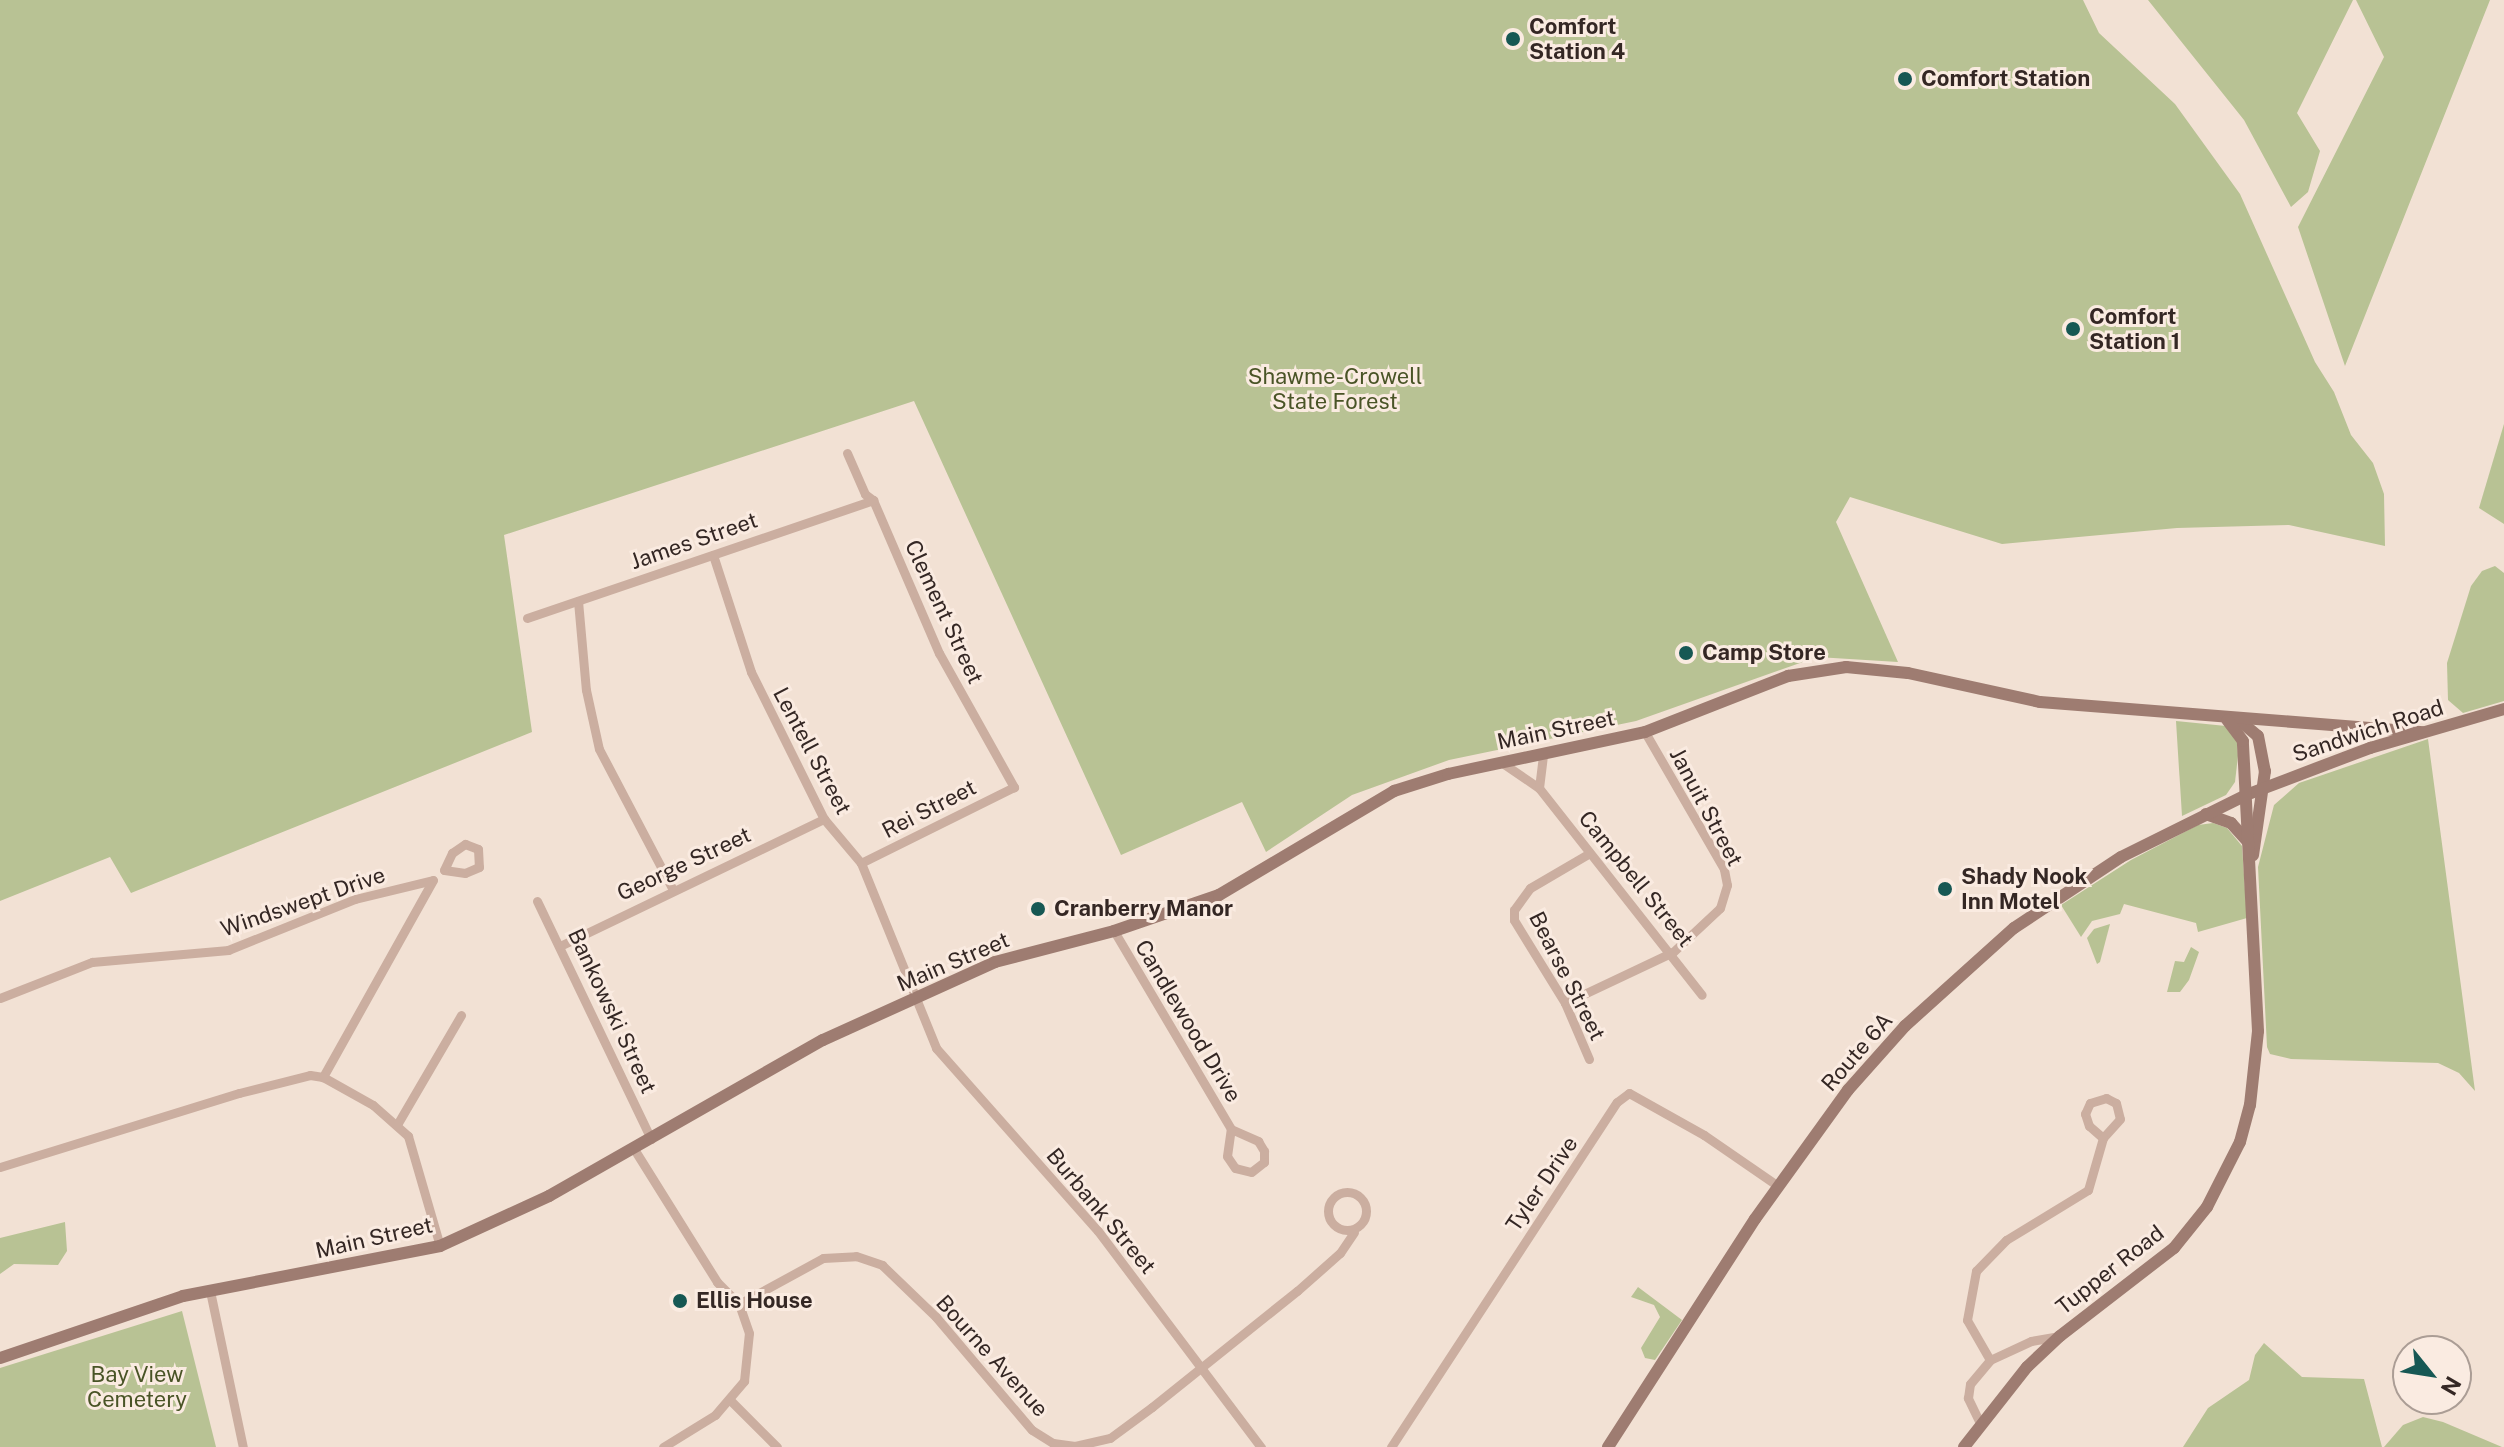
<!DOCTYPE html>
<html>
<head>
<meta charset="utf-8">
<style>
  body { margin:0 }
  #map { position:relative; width:2504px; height:1447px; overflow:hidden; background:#f2e1d4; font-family:"Public Sans",sans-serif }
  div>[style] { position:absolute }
  .green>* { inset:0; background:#b8c294 }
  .street>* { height:9px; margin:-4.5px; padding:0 4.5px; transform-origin:4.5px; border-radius:4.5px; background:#cbaea0 }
  .street>.ring { margin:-4.5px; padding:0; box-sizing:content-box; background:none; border:9px solid #cbaea0; border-radius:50% }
  .secondary>* { height:12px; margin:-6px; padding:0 6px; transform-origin:6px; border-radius:6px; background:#9e7c71 }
  .dots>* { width:22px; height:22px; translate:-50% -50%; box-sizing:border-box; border:4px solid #faebe1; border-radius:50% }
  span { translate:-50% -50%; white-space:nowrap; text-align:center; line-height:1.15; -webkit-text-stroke:6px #faebe1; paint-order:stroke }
  .poi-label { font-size:22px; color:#342724; font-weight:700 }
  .left { translate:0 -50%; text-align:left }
  .park-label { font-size:22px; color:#495426 }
  .street-label { font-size:22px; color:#342724 }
  .north { position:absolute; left:2392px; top:1335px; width:80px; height:80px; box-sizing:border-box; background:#faebe1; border:2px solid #ab9d95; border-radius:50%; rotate:120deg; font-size:22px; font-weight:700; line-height:32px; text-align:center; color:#342724 }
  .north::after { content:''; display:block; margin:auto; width:28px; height:36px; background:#175854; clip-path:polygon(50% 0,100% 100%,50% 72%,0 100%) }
</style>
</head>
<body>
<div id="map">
  <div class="green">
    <i style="clip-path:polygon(0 0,2083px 0,2099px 33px,2175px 104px,2240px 194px,2315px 362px,2334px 392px,2351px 435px,2373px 463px,2384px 494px,2385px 546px,2289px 525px,2177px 528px,2002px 544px,1850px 497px,1836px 522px,1898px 662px,1817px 657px,1636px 721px,1449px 760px,1352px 795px,1266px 852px,1242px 802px,1121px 855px,914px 401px,504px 535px,532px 732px,131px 893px,110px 857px,0 901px)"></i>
    <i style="clip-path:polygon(2148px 0,2353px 0,2297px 113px,2320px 151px,2308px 192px,2291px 207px,2244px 120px)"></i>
    <i style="clip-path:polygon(2356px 0,2490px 0,2345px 366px,2298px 227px,2384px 57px)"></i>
    <i style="clip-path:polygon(2504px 424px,2504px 524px,2479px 508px)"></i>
    <i style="clip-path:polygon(2495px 566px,2504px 573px,2504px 701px,2463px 713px,2448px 700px,2447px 663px,2471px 586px,2482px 571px)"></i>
    <i style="clip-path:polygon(2176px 721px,2226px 726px,2237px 739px,2238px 756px,2235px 782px,2226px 795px,2182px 816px)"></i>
    <i style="clip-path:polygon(2428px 739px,2475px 1091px,2459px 1073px,2438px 1063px,2291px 1059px,2270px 1054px,2267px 1047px,2258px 867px,2274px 805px,2299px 783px)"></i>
    <i style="clip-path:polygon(2213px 823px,2227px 828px,2242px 846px,2247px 918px,2198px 932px,2196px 923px,2124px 904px,2120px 914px,2092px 921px,2081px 937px,2061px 905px,2131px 860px,2198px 825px)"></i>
    <i style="clip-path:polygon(2110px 924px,2100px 962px,2097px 964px,2087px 938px,2094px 929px)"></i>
    <i style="clip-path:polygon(2191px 947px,2199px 952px,2189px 980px,2180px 992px,2167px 992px,2175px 961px,2184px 962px)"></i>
    <i style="clip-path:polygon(65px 1222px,67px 1251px,58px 1265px,14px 1264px,0 1274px,0 1238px)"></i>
    <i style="clip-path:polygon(1638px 1287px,1682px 1320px,1655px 1360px,1645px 1358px,1641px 1348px,1660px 1317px,1654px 1305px,1631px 1297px)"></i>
    <i style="clip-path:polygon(182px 1311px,216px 1447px,0 1447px,0 1368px)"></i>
    <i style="clip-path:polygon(2264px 1343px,2302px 1377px,2364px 1379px,2382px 1447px,2183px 1447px,2208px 1408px,2249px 1380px,2255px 1355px)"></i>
    <i style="clip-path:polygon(2423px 1417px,2443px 1422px,2502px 1447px,2384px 1447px,2403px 1425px)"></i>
  </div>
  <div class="street">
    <i style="left:847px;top:453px;width:45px;rotate:66.3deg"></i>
    <i style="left:865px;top:494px;width:10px;rotate:37deg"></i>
    <i style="left:873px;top:500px;width:167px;rotate:66.7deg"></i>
    <i style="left:939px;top:653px;width:154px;rotate:60.8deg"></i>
    <i style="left:1014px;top:787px;width:171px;rotate:153.6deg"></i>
    <i style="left:713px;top:555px;width:123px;rotate:72deg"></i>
    <i style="left:751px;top:672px;width:164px;rotate:63.6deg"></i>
    <i style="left:824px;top:819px;width:57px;rotate:49.9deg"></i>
    <i style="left:861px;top:863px;width:200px;rotate:67.9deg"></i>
    <i style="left:936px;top:1048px;width:244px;rotate:48.5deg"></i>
    <i style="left:1098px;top:1231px;width:271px;rotate:53deg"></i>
    <i style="left:578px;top:601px;width:89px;rotate:84.9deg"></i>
    <i style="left:586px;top:690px;width:60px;rotate:77.6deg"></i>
    <i style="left:599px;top:749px;width:157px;rotate:62.3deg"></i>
    <i style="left:527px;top:618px;width:366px;rotate:-18.8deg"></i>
    <i style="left:1501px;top:762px;width:46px;rotate:34.4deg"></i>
    <i style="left:1539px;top:788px;width:263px;rotate:51.8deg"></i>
    <i style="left:1539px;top:788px;width:35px;rotate:-83deg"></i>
    <i style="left:465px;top:844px;width:14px;rotate:21deg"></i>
    <i style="left:478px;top:849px;width:18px;rotate:87deg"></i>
    <i style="left:479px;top:867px;width:15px;rotate:157deg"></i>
    <i style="left:465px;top:873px;width:21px;rotate:-172deg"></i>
    <i style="left:444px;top:870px;width:19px;rotate:-65deg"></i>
    <i style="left:452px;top:853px;width:16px;rotate:-35deg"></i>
    <i style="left:537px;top:901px;width:264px;rotate:64.4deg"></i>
    <i style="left:1114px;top:931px;width:230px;rotate:59.4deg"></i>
    <i style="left:1231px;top:1129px;width:30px;rotate:24deg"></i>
    <i style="left:1258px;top:1141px;width:12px;rotate:59deg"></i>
    <i style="left:1264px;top:1151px;width:11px;rotate:90deg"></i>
    <i style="left:1264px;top:1162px;width:16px;rotate:142deg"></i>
    <i style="left:1251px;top:1172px;width:16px;rotate:-166deg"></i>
    <i style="left:1235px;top:1168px;width:14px;rotate:-124deg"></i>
    <i style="left:1227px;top:1156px;width:27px;rotate:-82deg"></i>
    <i style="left:562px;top:945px;width:291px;rotate:-25.7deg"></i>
    <i style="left:0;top:998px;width:99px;rotate:-21.4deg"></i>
    <i style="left:92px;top:962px;width:137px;rotate:-5deg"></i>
    <i style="left:228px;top:950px;width:137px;rotate:-21.9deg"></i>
    <i style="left:355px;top:899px;width:80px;rotate:-13.7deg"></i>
    <i style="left:433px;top:880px;width:226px;rotate:119.2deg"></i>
    <i style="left:1565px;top:1003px;width:119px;rotate:-25.3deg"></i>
    <i style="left:1673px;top:952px;width:64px;rotate:-43.1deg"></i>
    <i style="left:1720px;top:908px;width:24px;rotate:-73deg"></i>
    <i style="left:1727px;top:885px;width:16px;rotate:-101deg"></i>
    <i style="left:1724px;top:869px;width:158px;rotate:-120deg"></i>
    <i style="left:1589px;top:1059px;width:61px;rotate:-113.2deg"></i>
    <i style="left:1565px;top:1003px;width:97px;rotate:-121.6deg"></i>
    <i style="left:1514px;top:920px;width:10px;rotate:-90deg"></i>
    <i style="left:1514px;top:910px;width:27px;rotate:-54deg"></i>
    <i style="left:1530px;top:888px;width:69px;rotate:-30.3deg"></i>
    <i style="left:2106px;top:1098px;width:11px;rotate:27deg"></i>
    <i style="left:2116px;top:1103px;width:16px;rotate:76deg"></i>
    <i style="left:2120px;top:1119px;width:25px;rotate:132deg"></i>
    <i style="left:2103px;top:1138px;width:18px;rotate:-139deg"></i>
    <i style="left:2089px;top:1126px;width:13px;rotate:-108deg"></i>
    <i style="left:2085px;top:1114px;width:12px;rotate:-66deg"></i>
    <i style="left:2090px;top:1103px;width:17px;rotate:-17deg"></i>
    <i style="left:398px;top:1123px;width:125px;rotate:-59.7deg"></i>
    <i style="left:634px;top:1149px;width:157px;rotate:58deg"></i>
    <i style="left:717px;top:1282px;width:31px;rotate:45deg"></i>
    <i style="left:739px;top:1304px;width:96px;rotate:-28.7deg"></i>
    <i style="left:823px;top:1258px;width:33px;rotate:-3deg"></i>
    <i style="left:856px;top:1256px;width:28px;rotate:19deg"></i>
    <i style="left:882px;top:1265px;width:75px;rotate:43.9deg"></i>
    <i style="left:936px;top:1317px;width:148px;rotate:49.7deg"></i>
    <i style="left:1032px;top:1430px;width:25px;rotate:32deg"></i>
    <i style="left:1053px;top:1443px;width:22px;rotate:8deg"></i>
    <i style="left:1075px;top:1446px;width:36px;rotate:-13deg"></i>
    <i style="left:1110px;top:1438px;width:52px;rotate:-36.4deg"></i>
    <i style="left:1152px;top:1407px;width:186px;rotate:-38.7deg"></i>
    <i style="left:1297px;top:1291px;width:57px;rotate:-41.5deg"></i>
    <i style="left:1340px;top:1253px;width:25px;rotate:-56deg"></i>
    <i style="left:0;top:1167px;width:250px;rotate:-17.2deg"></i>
    <i style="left:239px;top:1093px;width:73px;rotate:-14.2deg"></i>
    <i style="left:310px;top:1075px;width:13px;rotate:9deg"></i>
    <i style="left:323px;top:1077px;width:57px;rotate:29.2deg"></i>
    <i style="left:373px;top:1105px;width:47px;rotate:41.5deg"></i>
    <i style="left:408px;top:1136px;width:115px;rotate:73.8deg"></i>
    <i class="ring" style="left:1328px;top:1192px;width:29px;height:29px"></i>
    <i style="left:210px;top:1291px;width:159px;rotate:78.1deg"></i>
    <i style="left:1990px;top:1360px;width:45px;rotate:-24.9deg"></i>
    <i style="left:2031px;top:1341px;width:29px;rotate:-10deg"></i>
    <i style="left:731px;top:1401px;width:65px;rotate:45deg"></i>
    <i style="left:1980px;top:1423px;width:28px;rotate:-116deg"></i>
    <i style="left:1968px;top:1398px;width:14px;rotate:-82deg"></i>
    <i style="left:1970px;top:1384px;width:31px;rotate:-50deg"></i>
    <i style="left:1990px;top:1360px;width:46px;rotate:-119.9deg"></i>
    <i style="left:1967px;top:1320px;width:50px;rotate:-79.6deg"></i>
    <i style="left:1976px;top:1271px;width:43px;rotate:-45.9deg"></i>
    <i style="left:2006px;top:1240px;width:96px;rotate:-31.4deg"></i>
    <i style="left:2088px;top:1190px;width:54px;rotate:-73.9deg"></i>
    <i style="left:663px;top:1447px;width:61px;rotate:-31.6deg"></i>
    <i style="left:715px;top:1415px;width:45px;rotate:-49.5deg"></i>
    <i style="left:744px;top:1381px;width:48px;rotate:-84.1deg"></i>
    <i style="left:749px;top:1333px;width:31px;rotate:-109deg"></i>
    <i style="left:1391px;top:1447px;width:412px;rotate:-56.8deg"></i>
    <i style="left:1617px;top:1102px;width:15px;rotate:-37deg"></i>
    <i style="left:1629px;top:1093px;width:86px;rotate:29.2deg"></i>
    <i style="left:1704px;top:1135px;width:90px;rotate:34.6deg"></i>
  </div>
  <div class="secondary">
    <i style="left:2240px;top:721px;width:23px;rotate:40deg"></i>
    <i style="left:2258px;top:736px;width:36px;rotate:79deg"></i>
    <i style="left:2265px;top:771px;width:85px;rotate:98.1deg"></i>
    <i style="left:2206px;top:814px;width:27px;rotate:20deg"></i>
    <i style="left:2231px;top:823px;width:25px;rotate:48deg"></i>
    <i style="left:0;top:1358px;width:193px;rotate:-18.7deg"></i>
    <i style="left:183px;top:1296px;width:262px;rotate:-11deg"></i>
    <i style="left:440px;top:1246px;width:120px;rotate:-24.6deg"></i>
    <i style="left:549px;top:1196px;width:315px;rotate:-29.7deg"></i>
    <i style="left:823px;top:1040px;width:189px;rotate:-24.4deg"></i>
    <i style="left:995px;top:962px;width:123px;rotate:-14.6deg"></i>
    <i style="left:1114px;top:931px;width:111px;rotate:-18.9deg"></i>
    <i style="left:1219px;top:895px;width:204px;rotate:-30.7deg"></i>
    <i style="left:1394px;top:791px;width:57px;rotate:-17.5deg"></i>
    <i style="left:1448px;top:774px;width:201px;rotate:-12deg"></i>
    <i style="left:1645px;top:732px;width:154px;rotate:-21.4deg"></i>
    <i style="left:1788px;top:676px;width:59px;rotate:-8.8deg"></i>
    <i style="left:1846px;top:667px;width:62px;rotate:5.5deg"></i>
    <i style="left:1908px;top:673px;width:135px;rotate:12.4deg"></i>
    <i style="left:2040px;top:702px;width:384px;rotate:4.5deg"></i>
    <i style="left:1608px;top:1447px;width:271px;rotate:-57.2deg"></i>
    <i style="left:1755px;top:1219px;width:159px;rotate:-54.2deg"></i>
    <i style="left:1848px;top:1090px;width:86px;rotate:-48.3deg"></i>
    <i style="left:1905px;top:1026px;width:147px;rotate:-42deg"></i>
    <i style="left:2014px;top:928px;width:128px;rotate:-33.6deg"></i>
    <i style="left:2121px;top:857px;width:140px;rotate:-26.4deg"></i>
    <i style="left:2246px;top:795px;width:133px;rotate:-20.8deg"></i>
    <i style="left:2370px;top:748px;width:140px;rotate:-16.2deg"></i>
    <i style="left:1964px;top:1447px;width:102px;rotate:-51.8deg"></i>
    <i style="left:2027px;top:1367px;width:45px;rotate:-43.2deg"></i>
    <i style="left:2060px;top:1336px;width:144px;rotate:-37.7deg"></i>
    <i style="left:2174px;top:1248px;width:53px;rotate:-51.2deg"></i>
    <i style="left:2207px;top:1207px;width:73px;rotate:-63.1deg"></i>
    <i style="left:2240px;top:1142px;width:38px;rotate:-75deg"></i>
    <i style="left:2250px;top:1105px;width:74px;rotate:-83.8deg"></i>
    <i style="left:2258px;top:1031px;width:290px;rotate:-93deg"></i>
    <i style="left:2243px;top:741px;width:26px;rotate:-127deg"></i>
  </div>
  <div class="dots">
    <i style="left:1513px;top:39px;background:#175854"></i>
    <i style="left:1905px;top:79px;background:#175854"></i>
    <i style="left:2073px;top:329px;background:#175854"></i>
    <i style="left:1686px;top:653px;background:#175854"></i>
    <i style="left:1945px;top:889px;background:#175854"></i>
    <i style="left:1038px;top:909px;background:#175854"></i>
    <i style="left:680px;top:1301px;background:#175854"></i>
  </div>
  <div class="poi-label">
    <span class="left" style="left:1529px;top:39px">Comfort<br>Station 4</span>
    <span class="left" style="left:1921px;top:79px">Comfort Station</span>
    <span class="left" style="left:2089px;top:329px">Comfort<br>Station 1</span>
    <span class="left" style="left:1702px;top:653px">Camp Store</span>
    <span class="left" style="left:1961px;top:889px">Shady Nook<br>Inn Motel</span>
    <span class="left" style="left:1054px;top:909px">Cranberry Manor</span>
    <span class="left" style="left:696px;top:1301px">Ellis House</span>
  </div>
  <div class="park-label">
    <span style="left:1335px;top:389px">Shawme-Crowell<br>State Forest</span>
    <span style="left:137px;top:1387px">Bay View<br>Cemetery</span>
  </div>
  <div class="street-label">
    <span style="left:694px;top:541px;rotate:-19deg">James Street</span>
    <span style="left:944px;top:612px;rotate:65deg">Clement Street</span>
    <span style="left:1556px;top:730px;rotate:-12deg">Main Street</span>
    <span style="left:2368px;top:731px;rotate:-18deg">Sandwich Road</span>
    <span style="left:812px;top:751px;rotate:62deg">Lentell Street</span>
    <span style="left:1706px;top:807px;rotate:62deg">Januit Street</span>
    <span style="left:929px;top:809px;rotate:-27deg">Rei Street</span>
    <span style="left:684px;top:864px;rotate:-25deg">George Street</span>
    <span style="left:1636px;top:879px;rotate:51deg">Campbell Street</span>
    <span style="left:303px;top:902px;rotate:-19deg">Windswept Drive</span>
    <span style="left:953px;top:962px;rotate:-23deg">Main Street</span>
    <span style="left:1567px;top:976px;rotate:63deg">Bearse Street</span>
    <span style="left:612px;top:1011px;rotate:65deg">Bankowski Street</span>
    <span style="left:1188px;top:1021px;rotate:59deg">Candlewood Drive</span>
    <span style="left:1857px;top:1052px;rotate:-49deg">Route 6A</span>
    <span style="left:1542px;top:1184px;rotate:-56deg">Tyler Drive</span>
    <span style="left:1101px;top:1211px;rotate:50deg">Burbank Street</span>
    <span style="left:374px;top:1238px;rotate:-13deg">Main Street</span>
    <span style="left:2110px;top:1270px;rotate:-38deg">Tupper Road</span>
    <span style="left:992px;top:1356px;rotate:48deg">Bourne Avenue</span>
  </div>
  <div class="north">N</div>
</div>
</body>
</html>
